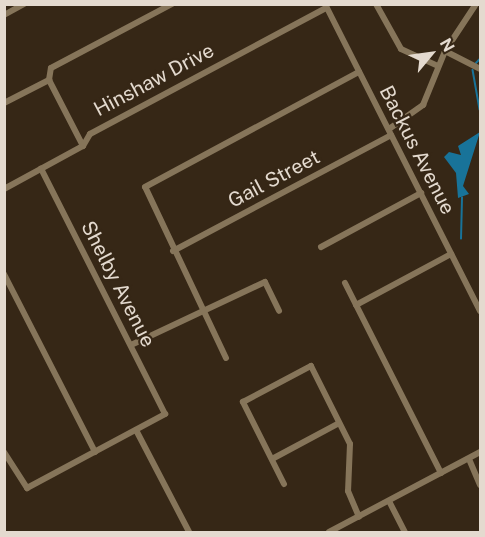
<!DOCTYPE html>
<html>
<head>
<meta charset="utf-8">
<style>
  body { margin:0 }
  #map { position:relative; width:485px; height:537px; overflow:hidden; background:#362716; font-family:"Public Sans",sans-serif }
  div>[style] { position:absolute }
  .water>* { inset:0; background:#187399 }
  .stream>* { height:1.5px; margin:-0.75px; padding:0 0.75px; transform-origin:0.75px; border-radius:0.75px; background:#187399 }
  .minor>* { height:6px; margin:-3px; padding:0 3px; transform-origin:3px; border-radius:3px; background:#86755a }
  span { translate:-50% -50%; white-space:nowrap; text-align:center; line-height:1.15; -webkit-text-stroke:4.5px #362716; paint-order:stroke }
  .street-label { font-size:20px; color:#e4dacf }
  .frame { position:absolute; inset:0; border:6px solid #e4dacf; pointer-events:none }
  .north { position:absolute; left:401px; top:24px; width:60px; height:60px; -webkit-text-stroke:4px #362716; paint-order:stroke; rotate:61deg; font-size:16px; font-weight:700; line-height:24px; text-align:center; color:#e4dacf }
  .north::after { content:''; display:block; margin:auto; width:21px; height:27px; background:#e4dacf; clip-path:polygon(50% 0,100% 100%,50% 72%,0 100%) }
</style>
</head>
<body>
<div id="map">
  <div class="water">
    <i style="clip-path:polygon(480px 132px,463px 186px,469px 194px,458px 198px,456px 173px,444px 157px,449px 152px,461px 155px,458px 146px)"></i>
  </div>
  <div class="stream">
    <i style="left:476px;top:63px;width:6px;rotate:-45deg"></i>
    <i style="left:473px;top:70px;width:40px;rotate:80deg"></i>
    <i style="left:461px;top:239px;width:41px;rotate:-88.6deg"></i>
  </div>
  <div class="minor">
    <i style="left:325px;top:4px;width:344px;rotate:63.2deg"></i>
    <i style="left:376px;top:4px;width:51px;rotate:60.9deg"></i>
    <i style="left:401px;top:49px;width:41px;rotate:24.7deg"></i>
    <i style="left:4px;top:15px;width:23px;rotate:-29deg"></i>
    <i style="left:445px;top:51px;width:39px;rotate:27deg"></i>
    <i style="left:49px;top:80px;width:74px;rotate:62.7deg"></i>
    <i style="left:4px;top:103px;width:51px;rotate:-27.1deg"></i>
    <i style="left:49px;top:80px;width:12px;rotate:-81deg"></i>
    <i style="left:51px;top:68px;width:137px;rotate:-27.9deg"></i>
    <i style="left:389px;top:129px;width:42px;rotate:-35.2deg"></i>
    <i style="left:423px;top:105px;width:58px;rotate:-67.8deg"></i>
    <i style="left:445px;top:51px;width:56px;rotate:-56.6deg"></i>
    <i style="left:4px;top:189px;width:90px;rotate:-28.6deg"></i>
    <i style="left:83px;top:146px;width:14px;rotate:-60deg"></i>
    <i style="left:90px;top:134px;width:268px;rotate:-28.1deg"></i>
    <i style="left:321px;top:247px;width:114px;rotate:-28.4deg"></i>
    <i style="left:173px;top:251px;width:247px;rotate:-28deg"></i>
    <i style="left:4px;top:274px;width:200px;rotate:62.9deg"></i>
    <i style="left:345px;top:283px;width:213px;rotate:63.2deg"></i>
    <i style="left:356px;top:305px;width:108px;rotate:-28.2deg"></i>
    <i style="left:131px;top:345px;width:148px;rotate:-25.2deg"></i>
    <i style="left:265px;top:282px;width:32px;rotate:64deg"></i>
    <i style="left:226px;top:358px;width:189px;rotate:-115.3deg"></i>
    <i style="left:145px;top:187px;width:243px;rotate:-28.3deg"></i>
    <i style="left:136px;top:430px;width:115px;rotate:62.5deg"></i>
    <i style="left:4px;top:452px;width:43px;rotate:57.4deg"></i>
    <i style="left:27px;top:488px;width:157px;rotate:-28.2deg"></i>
    <i style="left:165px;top:414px;width:275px;rotate:-116.8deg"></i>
    <i style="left:272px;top:459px;width:76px;rotate:-28.2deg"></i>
    <i style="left:469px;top:459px;width:28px;rotate:67deg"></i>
    <i style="left:284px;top:484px;width:92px;rotate:-116.6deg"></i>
    <i style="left:243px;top:402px;width:77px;rotate:-27.9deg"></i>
    <i style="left:311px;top:366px;width:87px;rotate:63.4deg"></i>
    <i style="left:350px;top:444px;width:47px;rotate:92.4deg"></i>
    <i style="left:348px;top:491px;width:28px;rotate:67deg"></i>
    <i style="left:389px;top:501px;width:35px;rotate:63deg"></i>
    <i style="left:329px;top:532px;width:171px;rotate:-27.9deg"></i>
  </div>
  <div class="street-label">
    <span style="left:154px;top:80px;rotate:-28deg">Hinshaw Drive</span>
    <span style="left:417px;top:150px;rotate:63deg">Backus Avenue</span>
    <span style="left:274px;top:179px;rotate:-28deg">Gail Street</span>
    <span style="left:118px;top:284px;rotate:63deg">Shelby Avenue</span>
  </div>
  <div class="frame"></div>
  <div class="north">N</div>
</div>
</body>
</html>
